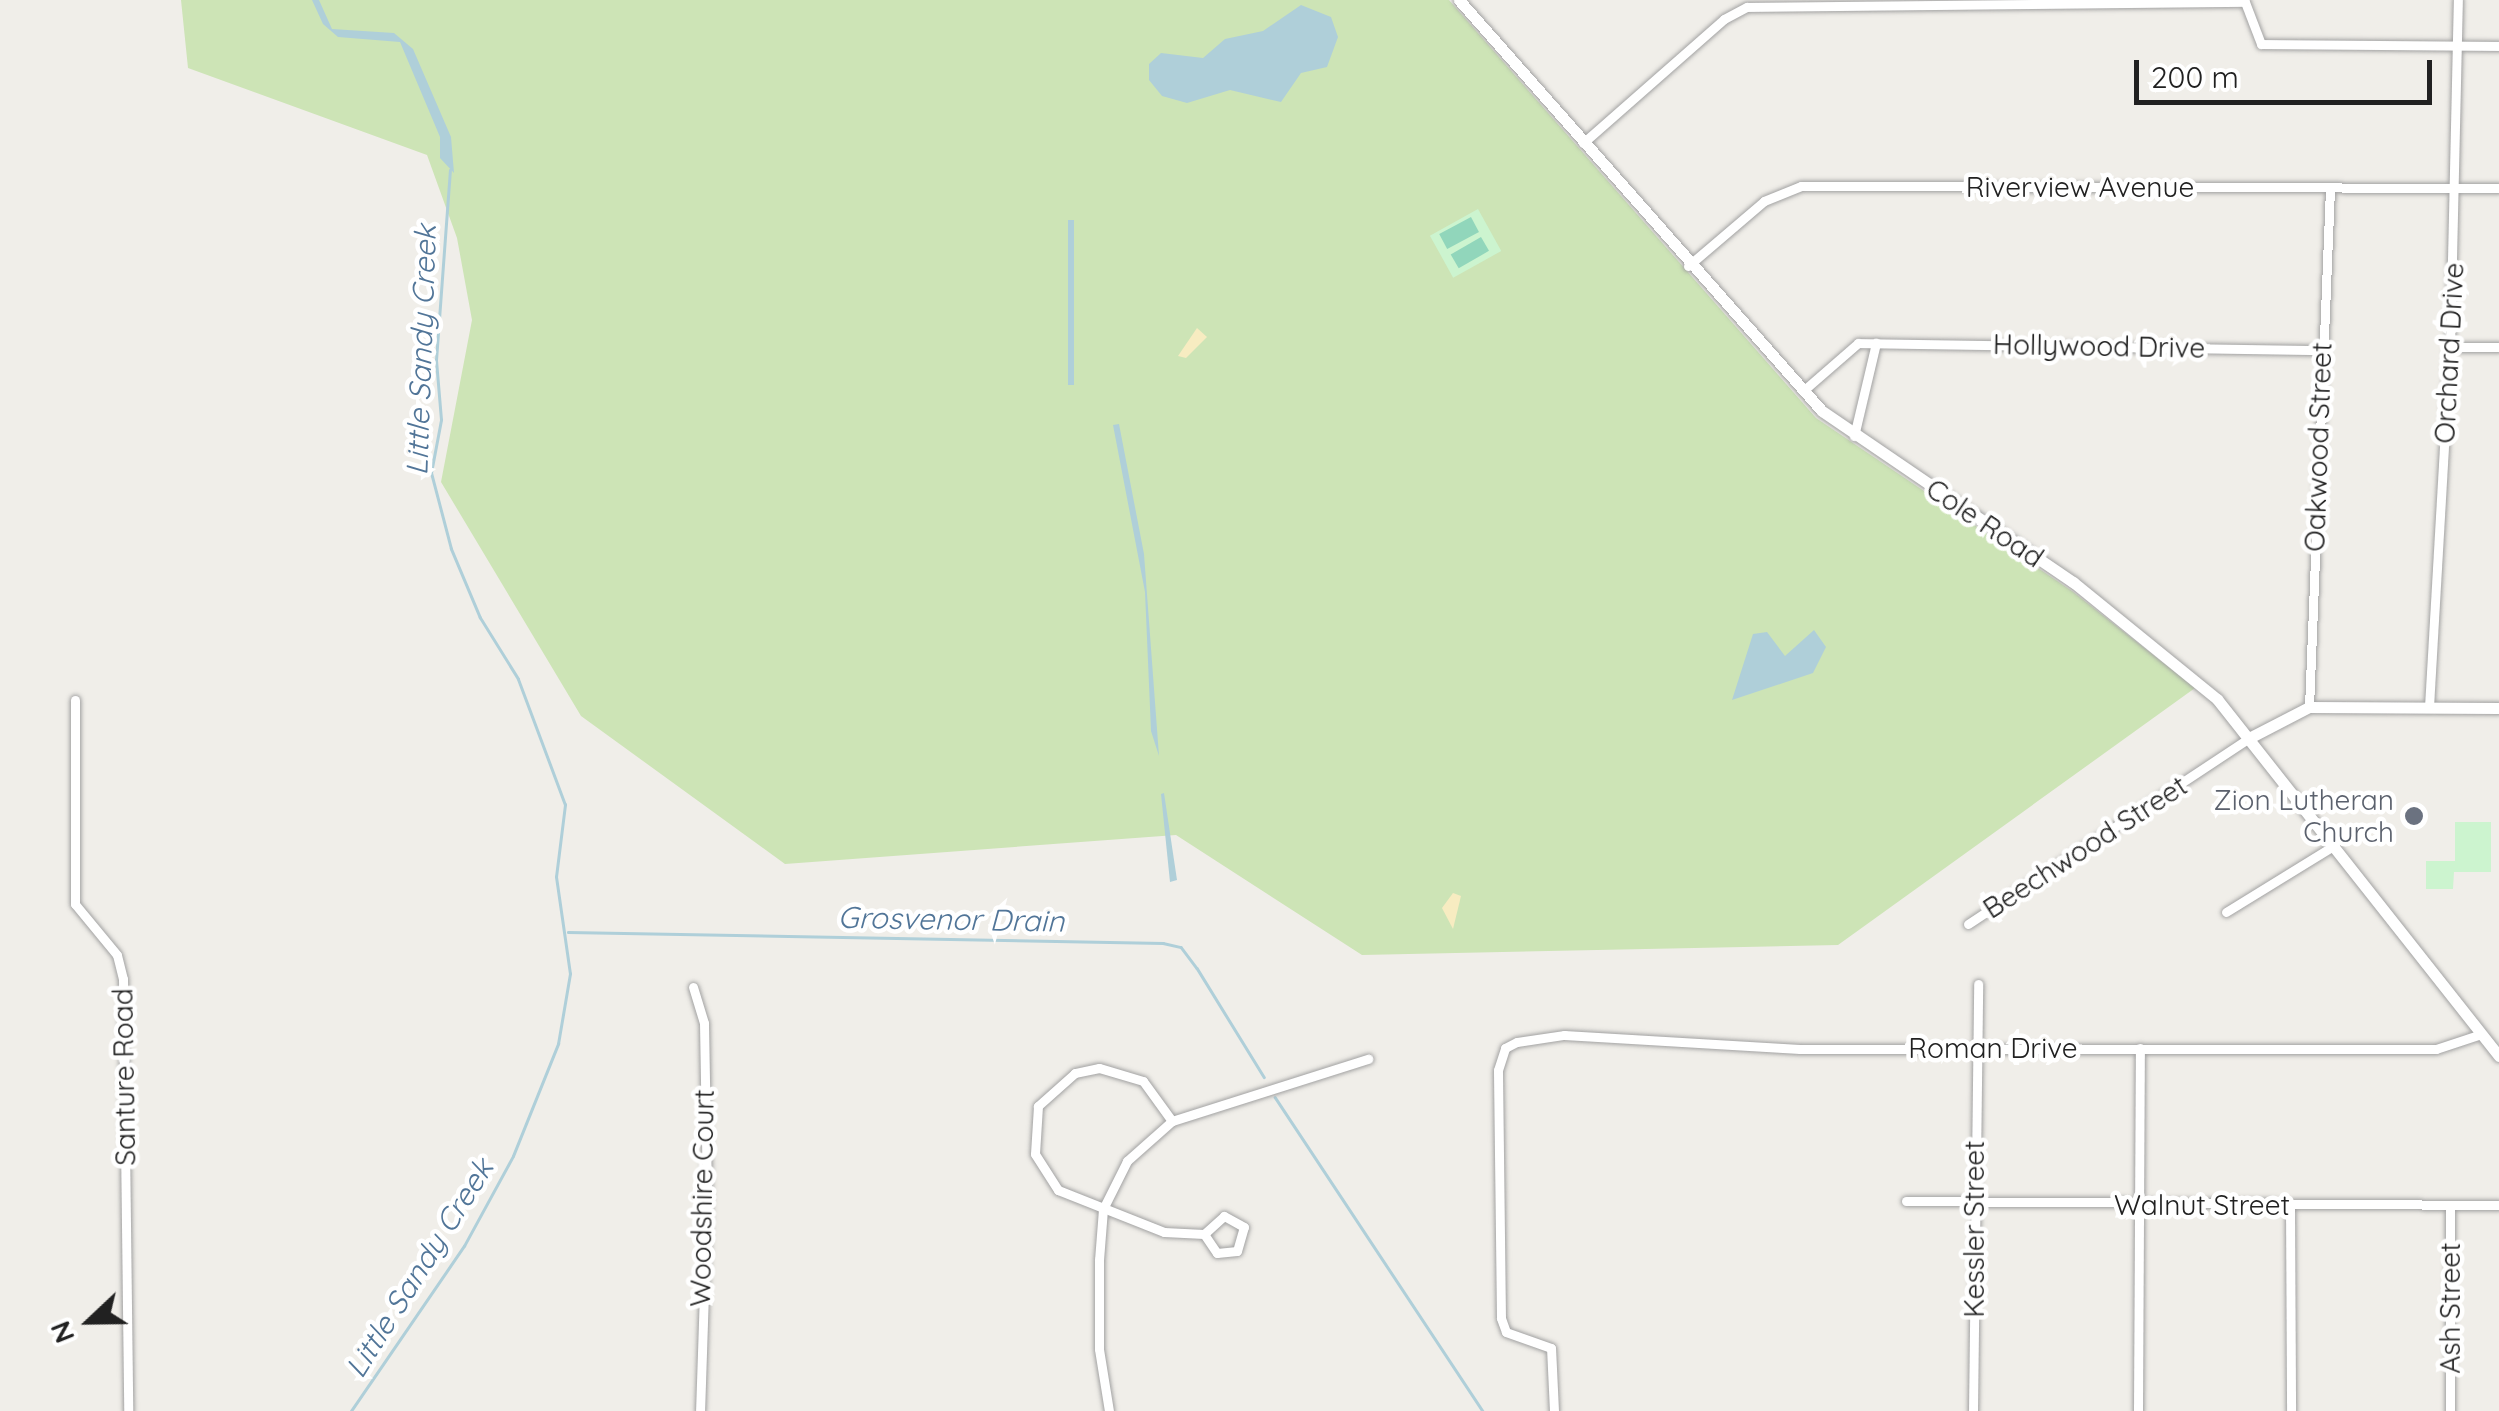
<!DOCTYPE html>
<html>
<head>
<meta charset="utf-8">
<style>
  body { margin:0 }
  #map { position:relative; width:2499px; height:1411px; overflow:hidden; background:#f0eee9; font-family:Quicksand,sans-serif }
  div>[style] { position:absolute }
  .grass>* { inset:0; background:#cde4b6 }
  .sand>* { inset:0; background:#f7ecc1 }
  .park>* { inset:0; background:#ccf4cf; transform-origin:0 0 }
  .pitch>* { inset:0; background:#91d6bb; transform-origin:0 0 }
  .water>* { inset:0; background:#afcfd9; transform-origin:0 0 }
  .stream>* { height:2.5px; margin:-1.25px; padding:0 1.25px; transform-origin:1.25px; border-radius:1.25px; background:#afcfd9 }
  .roads { filter:drop-shadow(0 0 2px #a2a2a2) drop-shadow(0 0 2px #a2a2a2) }
  .minor>* { height:9px; margin:-4.5px; padding:0 4.5px; transform-origin:4.5px; border-radius:4.5px; background:#fff }
  .tertiary>* { height:11px; margin:-5.5px; padding:0 5.5px; transform-origin:5.5px; border-radius:5.5px; background:#fff }
  .dots>* { width:28px; height:28px; translate:-50% -50%; box-sizing:border-box; border:5px solid #fff; border-radius:50% }
  span { translate:-50% -50%; white-space:nowrap; text-align:center; line-height:1.15; -webkit-text-stroke:9px #fff; paint-order:stroke }
  .street-label { font-size:28px; color:#212121 }
  .worship-label { font-size:28px; color:#5b616d }
  .right { translate:-100% -50%; text-align:right }
  .water-label { font-size:30px; color:#517598; font-style:italic }
  .north { position:absolute; left:40px; top:1271px; width:100px; height:100px; -webkit-text-stroke:8px #fff; paint-order:stroke; rotate:248deg; font-size:28px; font-weight:700; line-height:40px; text-align:center; color:#212121 }
  .north::after { content:''; display:block; margin:auto; width:35px; height:45px; background:#212121; clip-path:polygon(50% 0,100% 100%,50% 72%,0 100%) }
  .scale { position:absolute; left:2134px; top:60px; width:298px; height:45px; box-sizing:border-box; border:5px solid #212121; border-top:0; padding-left:12px; font-size:30px; line-height:35px; white-space:nowrap; color:#212121; -webkit-text-stroke:8px #fff; paint-order:stroke }
</style>
</head>
<body>
<div id="map">
  <div class="grass">
    <i style="clip-path:polygon(181px 0,1449px 0,1816px 418px,2072px 591px,2195px 688px,1838px 945px,1362px 955px,1176px 835px,785px 864px,581px 716px,441px 482px,472px 320px,457px 238px,427px 155px,188px 68px)"></i>
  </div>
  <div class="sand">
    <i style="clip-path:polygon(1197px 328px,1207px 337px,1186px 358px,1178px 356px)"></i>
    <i style="clip-path:polygon(1453px 893px,1461px 896px,1453px 929px,1442px 908px)"></i>
  </div>
  <div class="park">
    <i style="left:1478px;top:209px;width:48px;height:55px;rotate:61deg"></i>
    <i style="clip-path:polygon(2455px 822px,2491px 822px,2491px 872px,2454px 872px,2453px 889px,2426px 889px,2426px 861px,2455px 861px)"></i>
  </div>
  <div class="pitch">
    <i style="left:1471px;top:217px;width:17px;height:36px;rotate:62deg"></i>
    <i style="left:1481px;top:237px;width:16px;height:35px;rotate:60deg"></i>
  </div>
  <div class="water">
    <i style="clip-path:polygon(312px 0,319px 0,332px 29px,394px 33px,413px 49px,451px 137px,454px 173px,440px 158px,440px 137px,400px 42px,338px 37px,323px 24px)"></i>
    <i style="clip-path:polygon(1301px 5px,1331px 17px,1338px 37px,1327px 67px,1301px 73px,1281px 102px,1230px 90px,1187px 103px,1162px 96px,1149px 80px,1149px 64px,1161px 53px,1203px 58px,1225px 39px,1263px 31px)"></i>
    <i style="left:1068px;top:220px;width:6px;height:165px"></i>
    <i style="clip-path:polygon(1119px 424px,1144px 554px,1159px 756px,1151px 731px,1145px 592px,1113px 425px)"></i>
    <i style="clip-path:polygon(1814px 630px,1826px 647px,1813px 673px,1732px 700px,1753px 634px,1767px 632px,1785px 656px)"></i>
    <i style="clip-path:polygon(1164px 793px,1177px 880px,1170px 882px,1161px 794px)"></i>
  </div>
  <div class="stream">
    <i style="left:568px;top:932px;width:595px;rotate:1.06deg"></i>
    <i style="left:1163px;top:943px;width:18px;rotate:13deg"></i>
    <i style="left:1181px;top:947px;width:26px;rotate:53deg"></i>
    <i style="left:1197px;top:968px;width:128px;rotate:58.4deg"></i>
    <i style="left:1275px;top:1097px;width:377px;rotate:56.5deg"></i>
    <i style="left:351px;top:1411px;width:200px;rotate:-55.6deg"></i>
    <i style="left:464px;top:1246px;width:102px;rotate:-61.4deg"></i>
    <i style="left:513px;top:1156px;width:121px;rotate:-68.1deg"></i>
    <i style="left:558px;top:1044px;width:71px;rotate:-80.3deg"></i>
    <i style="left:570px;top:974px;width:98px;rotate:-98.2deg"></i>
    <i style="left:556px;top:877px;width:73px;rotate:-82.9deg"></i>
    <i style="left:565px;top:805px;width:134px;rotate:-110.5deg"></i>
    <i style="left:518px;top:679px;width:72px;rotate:-121.9deg"></i>
    <i style="left:480px;top:618px;width:75px;rotate:-112.8deg"></i>
    <i style="left:451px;top:549px;width:79px;rotate:-104.7deg"></i>
    <i style="left:431px;top:473px;width:54px;rotate:-79.3deg"></i>
    <i style="left:441px;top:420px;width:60px;rotate:-94.8deg"></i>
    <i style="left:436px;top:360px;width:190px;rotate:-85.8deg"></i>
  </div>
  <div class="roads">
    <div class="minor">
      <i style="left:1583px;top:143px;width:188px;rotate:-41.3deg"></i>
      <i style="left:1724px;top:19px;width:26px;rotate:-28deg"></i>
      <i style="left:1747px;top:7px;width:498px;rotate:-0.6deg"></i>
      <i style="left:2245px;top:2px;width:45px;rotate:69.1deg"></i>
      <i style="left:2261px;top:44px;width:238px;rotate:0.5deg"></i>
      <i style="left:1688px;top:266px;width:100px;rotate:-40.5deg"></i>
      <i style="left:1764px;top:201px;width:40px;rotate:-22deg"></i>
      <i style="left:1801px;top:186px;width:698px;rotate:0.16deg"></i>
      <i style="left:2450px;top:347px;width:49px"></i>
      <i style="left:1803px;top:391px;width:73px;rotate:-41.1deg"></i>
      <i style="left:1858px;top:343px;width:463px;rotate:0.9deg"></i>
      <i style="left:1854px;top:436px;width:96px;rotate:-76.7deg"></i>
      <i style="left:75px;top:700px;width:204px;rotate:90deg"></i>
      <i style="left:75px;top:904px;width:66px;rotate:50.5deg"></i>
      <i style="left:117px;top:955px;width:25px;rotate:76deg"></i>
      <i style="left:123px;top:979px;width:432px;rotate:89.3deg"></i>
      <i style="left:2309px;top:707px;width:519px;rotate:-87.68deg"></i>
      <i style="left:2429px;top:707px;width:361px;rotate:-86.7deg"></i>
      <i style="left:2450px;top:347px;width:347px;rotate:-88.7deg"></i>
      <i style="left:2226px;top:912px;width:128px;rotate:-31.6deg"></i>
      <i style="left:1968px;top:924px;width:339px;rotate:-33.5deg"></i>
      <i style="left:693px;top:987px;width:38px;rotate:73deg"></i>
      <i style="left:704px;top:1023px;width:179px;rotate:89deg"></i>
      <i style="left:707px;top:1202px;width:209px;rotate:91.9deg"></i>
      <i style="left:1172px;top:1121px;width:49px;rotate:-125.9deg"></i>
      <i style="left:1143px;top:1081px;width:46px;rotate:-163.5deg"></i>
      <i style="left:1099px;top:1068px;width:25px;rotate:168deg"></i>
      <i style="left:1075px;top:1073px;width:50px;rotate:138.3deg"></i>
      <i style="left:1038px;top:1106px;width:48px;rotate:93.6deg"></i>
      <i style="left:1035px;top:1154px;width:43px;rotate:57.4deg"></i>
      <i style="left:1058px;top:1190px;width:114px;rotate:21.6deg"></i>
      <i style="left:1164px;top:1232px;width:40px;rotate:2.9deg"></i>
      <i style="left:1204px;top:1234px;width:23px;rotate:56deg"></i>
      <i style="left:1217px;top:1253px;width:20px;rotate:-6deg"></i>
      <i style="left:1237px;top:1251px;width:25px;rotate:-74deg"></i>
      <i style="left:1244px;top:1227px;width:23px;rotate:-151deg"></i>
      <i style="left:1224px;top:1216px;width:27px;rotate:138deg"></i>
      <i style="left:1906px;top:1201px;width:593px;rotate:0.39deg"></i>
      <i style="left:2290px;top:1205px;width:206px;rotate:89.7deg"></i>
      <i style="left:1109px;top:1411px;width:63px;rotate:-99.2deg"></i>
      <i style="left:1099px;top:1349px;width:89px;rotate:-90deg"></i>
      <i style="left:1099px;top:1260px;width:51px;rotate:-85.5deg"></i>
      <i style="left:1103px;top:1209px;width:54px;rotate:-63.4deg"></i>
      <i style="left:1127px;top:1161px;width:60px;rotate:-41.6deg"></i>
      <i style="left:1172px;top:1121px;width:206px;rotate:-17.6deg"></i>
      <i style="left:1554px;top:1411px;width:63px;rotate:-92.7deg"></i>
      <i style="left:1551px;top:1348px;width:48px;rotate:-160.4deg"></i>
      <i style="left:1506px;top:1332px;width:15px;rotate:-110deg"></i>
      <i style="left:1501px;top:1318px;width:248px;rotate:-90.7deg"></i>
      <i style="left:1498px;top:1070px;width:23px;rotate:-72deg"></i>
      <i style="left:1505px;top:1048px;width:13px;rotate:-27deg"></i>
      <i style="left:1517px;top:1042px;width:48px;rotate:-8.5deg"></i>
      <i style="left:1564px;top:1035px;width:236px;rotate:3.4deg"></i>
      <i style="left:1800px;top:1049px;width:636px"></i>
      <i style="left:2436px;top:1049px;width:47px;rotate:-18.4deg"></i>
      <i style="left:1973px;top:1411px;width:427px;rotate:-89.3deg"></i>
      <i style="left:2138px;top:1411px;width:363px;rotate:-89.7deg"></i>
      <i style="left:2450px;top:1411px;width:206px;rotate:-90deg"></i>
    </div>
    <div class="tertiary">
      <i style="left:1459px;top:0;width:548px;rotate:48.55deg"></i>
      <i style="left:1822px;top:411px;width:304px;rotate:34.3deg"></i>
      <i style="left:2073px;top:582px;width:186px;rotate:39.1deg"></i>
      <i style="left:2217px;top:699px;width:455px;rotate:51.7deg"></i>
      <i style="left:2251px;top:737px;width:65px;rotate:-27.3deg"></i>
      <i style="left:2309px;top:707px;width:190px;rotate:0.3deg"></i>
    </div>
  </div>
  <div class="dots">
    <i style="left:2414px;top:816px;background:#6b7280"></i>
  </div>
  <div class="street-label">
    <span style="left:2080px;top:187px">Riverview Avenue</span>
    <span style="left:2099px;top:346px;rotate:1deg">Hollywood Drive</span>
    <span style="left:2449px;top:353px;rotate:-87deg">Orchard Drive</span>
    <span style="left:2318px;top:447px;rotate:-88deg">Oakwood Street</span>
    <span style="left:1985px;top:523px;rotate:34deg">Cole Road</span>
    <span style="left:2085px;top:847px;rotate:-33deg">Beechwood Street</span>
    <span style="left:1993px;top:1048px">Roman Drive</span>
    <span style="left:124px;top:1077px;rotate:-91deg">Santure Road</span>
    <span style="left:702px;top:1198px;rotate:-89deg">Woodshire Court</span>
    <span style="left:2202px;top:1205px">Walnut Street</span>
    <span style="left:1974px;top:1229px;rotate:-90deg">Kessler Street</span>
    <span style="left:2450px;top:1308px;rotate:-90deg">Ash Street</span>
  </div>
  <div class="worship-label">
    <span class="right" style="left:2394px;top:816px">Zion Lutheran<br>Church</span>
  </div>
  <div class="water-label">
    <span style="left:421px;top:350px;rotate:-88deg">Little Sandy Creek</span>
    <span style="left:951px;top:919px;rotate:1deg">Grosvenor Drain</span>
    <span style="left:419px;top:1268px;rotate:-58deg">Little Sandy Creek</span>
  </div>
  <div class="north">N</div>
  <div class="scale">200 m</div>
</div>
</body>
</html>
